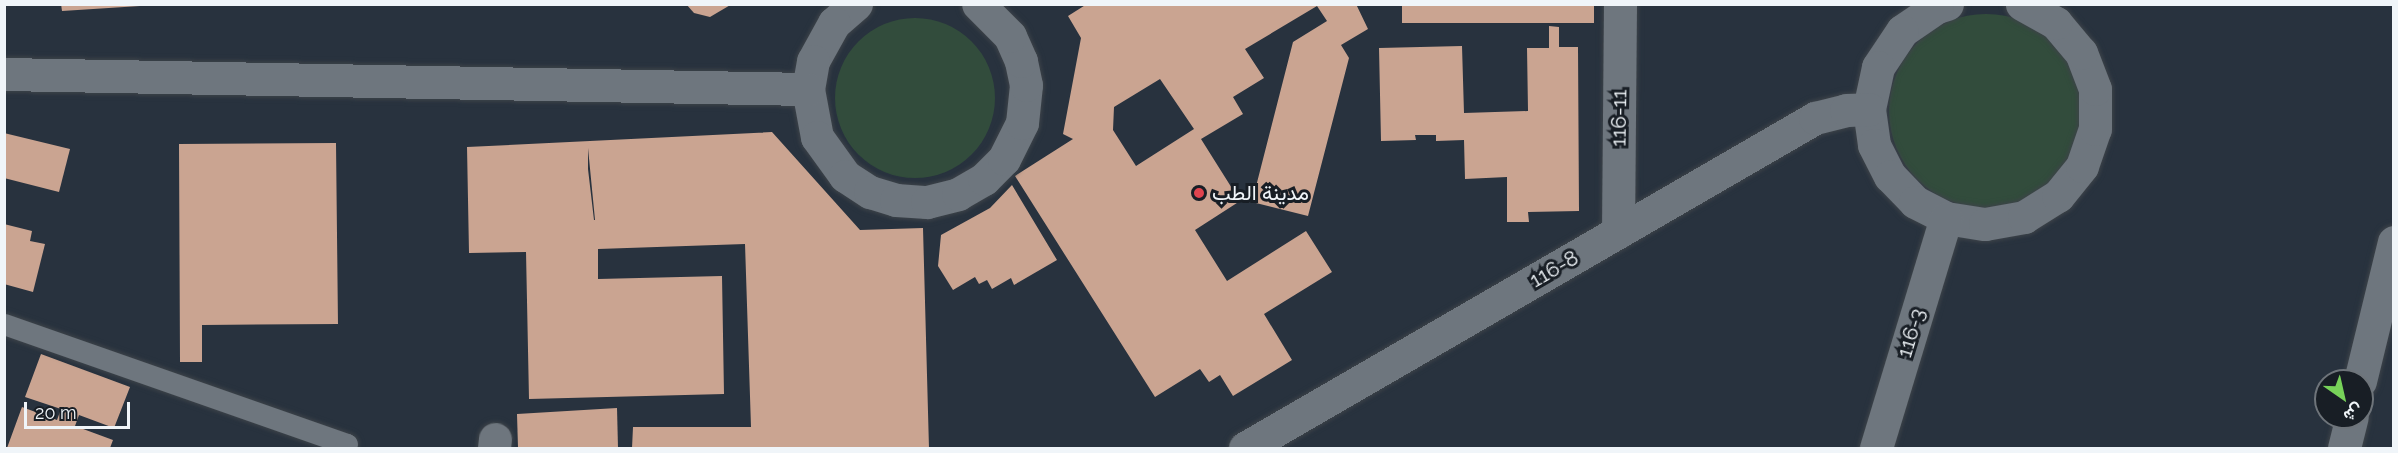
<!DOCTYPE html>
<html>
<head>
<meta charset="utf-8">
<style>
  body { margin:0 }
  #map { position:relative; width:2398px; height:453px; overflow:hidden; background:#22282f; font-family:Raleway,Vazirmatn,sans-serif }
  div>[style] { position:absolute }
  .built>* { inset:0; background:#28323e }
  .green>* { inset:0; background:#324c3c }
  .round { border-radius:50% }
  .building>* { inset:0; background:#caa491; transform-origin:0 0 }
  .roads { filter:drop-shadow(0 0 2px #3d4349) drop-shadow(0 0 2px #3d4349) }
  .lane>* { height:21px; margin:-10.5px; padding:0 10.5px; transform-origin:10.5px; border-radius:10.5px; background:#6e767e }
  .street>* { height:33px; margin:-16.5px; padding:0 16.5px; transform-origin:16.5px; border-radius:16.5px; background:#6e767e }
  .dots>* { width:16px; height:16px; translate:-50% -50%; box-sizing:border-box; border:3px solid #181e25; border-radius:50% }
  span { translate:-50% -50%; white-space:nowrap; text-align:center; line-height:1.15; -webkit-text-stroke:6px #181e25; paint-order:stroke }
  .street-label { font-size:21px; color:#f0f5f9 }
  .poi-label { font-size:21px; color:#f0f5f9 }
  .left { translate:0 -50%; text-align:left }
  .frame { position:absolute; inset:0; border:6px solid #f0f5f9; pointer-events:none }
  .north { position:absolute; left:2314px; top:369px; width:60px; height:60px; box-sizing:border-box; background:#181e25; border:2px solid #6e747a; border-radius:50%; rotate:146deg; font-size:16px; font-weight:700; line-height:24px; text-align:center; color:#f0f5f9 }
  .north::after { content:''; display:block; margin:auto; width:21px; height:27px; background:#77d259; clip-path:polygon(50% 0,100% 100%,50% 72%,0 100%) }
  .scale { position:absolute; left:24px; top:402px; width:106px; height:27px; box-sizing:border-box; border:3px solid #f0f5f9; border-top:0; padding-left:8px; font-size:18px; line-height:21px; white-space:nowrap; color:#f0f5f9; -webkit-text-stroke:4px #181e25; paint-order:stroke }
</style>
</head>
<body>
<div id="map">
  <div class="built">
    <i style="clip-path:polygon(evenodd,4px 5px,2393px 5px,2393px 448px,5px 448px,4px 5px,2326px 381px,2362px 381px,2362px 417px,2326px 417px,2326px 381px)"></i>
  </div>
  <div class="green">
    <i class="round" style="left:1889px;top:14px;width:194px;height:194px"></i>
    <i class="round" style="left:835px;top:18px;width:160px;height:160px"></i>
  </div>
  <div class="building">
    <i style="clip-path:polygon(61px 4px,140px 4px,140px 6px,62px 11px)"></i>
    <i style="clip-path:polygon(686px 4px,732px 4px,710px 17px,694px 13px)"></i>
    <i style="clip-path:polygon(evenodd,1087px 4px,1356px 4px,1368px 29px,1341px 45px,1349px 58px,1308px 216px,1252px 202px,1293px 42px,1327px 21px,1317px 6px,1245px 49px,1264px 78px,1233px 97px,1243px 114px,1201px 139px,1240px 201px,1195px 230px,1227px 281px,1306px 231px,1332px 272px,1264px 314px,1292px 360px,1233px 396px,1220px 375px,1209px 382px,1200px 369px,1155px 397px,1015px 176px,1073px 139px,1063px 134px,1081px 38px,1068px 16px,1087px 4px,1160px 79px,1194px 129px,1136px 166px,1113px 130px,1114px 107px,1160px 79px)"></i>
    <i style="left:1402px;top:4px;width:192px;height:19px"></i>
    <i style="clip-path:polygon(1549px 26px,1559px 27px,1559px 47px,1578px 47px,1579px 211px,1528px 212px,1529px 222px,1507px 222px,1507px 177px,1465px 179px,1464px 140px,1436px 141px,1436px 135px,1415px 135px,1416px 140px,1381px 141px,1379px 48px,1462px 46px,1464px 113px,1528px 111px,1527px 48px,1549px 48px)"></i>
    <i style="clip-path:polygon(evenodd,772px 132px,860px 230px,923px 228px,929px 448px,632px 448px,633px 427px,751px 427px,745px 244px,598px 249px,598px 279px,722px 276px,724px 394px,529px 399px,526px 252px,469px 253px,467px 147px,772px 132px,588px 148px,595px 220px,594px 220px,588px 169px,588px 148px)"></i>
    <i style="clip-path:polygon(4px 133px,70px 149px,59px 192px,4px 178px)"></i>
    <i style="clip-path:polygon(336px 143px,338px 324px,202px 325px,202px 362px,180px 362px,179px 144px)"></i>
    <i style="clip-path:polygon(1012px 185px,1057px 260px,1014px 285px,1011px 278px,992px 289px,987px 280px,979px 284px,975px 277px,953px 290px,938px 266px,941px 235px,990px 208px)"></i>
    <i style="clip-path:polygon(4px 224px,32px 231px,30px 241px,45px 244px,33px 292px,4px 284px)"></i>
    <i style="clip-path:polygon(41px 354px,130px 387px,114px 428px,79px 415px,75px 426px,113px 440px,110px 448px,7px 448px,22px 407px,57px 420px,61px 409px,25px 397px)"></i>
    <i style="clip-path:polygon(617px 408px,618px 448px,518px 448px,517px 414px)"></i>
  </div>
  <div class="roads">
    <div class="lane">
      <i style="left:4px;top:324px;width:363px;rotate:19.3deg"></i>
      <i style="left:347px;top:444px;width:4px;rotate:117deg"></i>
    </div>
    <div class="street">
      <i style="left:856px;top:4px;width:29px;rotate:139deg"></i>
      <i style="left:834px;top:23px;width:43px;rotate:118.9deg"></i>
      <i style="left:813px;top:61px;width:28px;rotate:100deg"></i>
      <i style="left:808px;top:89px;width:49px;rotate:79.4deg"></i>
      <i style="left:817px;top:137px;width:48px;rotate:54.3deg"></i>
      <i style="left:845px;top:176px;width:30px;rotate:33deg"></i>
      <i style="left:870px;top:192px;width:27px;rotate:17deg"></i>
      <i style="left:896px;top:200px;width:31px;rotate:4deg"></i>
      <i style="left:927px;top:202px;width:32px;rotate:-14deg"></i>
      <i style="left:958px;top:194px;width:30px;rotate:-30deg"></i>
      <i style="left:984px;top:179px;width:28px;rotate:-45deg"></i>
      <i style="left:1004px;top:159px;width:40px;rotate:-63.4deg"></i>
      <i style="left:1022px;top:123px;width:38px;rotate:-84deg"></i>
      <i style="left:1026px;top:85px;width:25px;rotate:-102deg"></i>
      <i style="left:1021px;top:61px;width:27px;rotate:-114deg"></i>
      <i style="left:1010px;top:36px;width:45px;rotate:-135deg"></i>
      <i style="left:1947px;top:4px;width:10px;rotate:163deg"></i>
      <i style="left:1937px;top:7px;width:42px;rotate:145.6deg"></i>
      <i style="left:1902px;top:31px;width:43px;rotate:123.7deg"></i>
      <i style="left:1878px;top:67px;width:43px;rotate:102.1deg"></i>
      <i style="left:1869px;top:109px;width:36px;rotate:82deg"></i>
      <i style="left:1874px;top:145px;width:35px;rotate:63deg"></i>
      <i style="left:1890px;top:176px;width:36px;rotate:46deg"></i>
      <i style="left:1915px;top:202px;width:35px;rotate:27deg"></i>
      <i style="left:1946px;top:218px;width:39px;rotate:9deg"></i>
      <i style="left:1985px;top:224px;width:40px;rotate:-10deg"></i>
      <i style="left:2024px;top:217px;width:40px;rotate:-32deg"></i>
      <i style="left:2058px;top:196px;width:38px;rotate:-51deg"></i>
      <i style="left:2082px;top:166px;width:39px;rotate:-71deg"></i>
      <i style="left:2095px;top:129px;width:40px;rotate:-90deg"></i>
      <i style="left:2095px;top:89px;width:39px;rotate:-111deg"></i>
      <i style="left:2081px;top:53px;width:39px;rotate:-130deg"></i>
      <i style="left:2056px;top:23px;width:39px;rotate:-151deg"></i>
      <i style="left:4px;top:74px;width:804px;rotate:1.07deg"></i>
      <i style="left:1618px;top:232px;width:228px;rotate:-89.5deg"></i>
      <i style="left:2360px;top:381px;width:143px;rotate:-76.3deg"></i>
      <i style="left:494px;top:448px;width:9px;rotate:-84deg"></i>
      <i style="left:1245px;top:448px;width:659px;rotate:-30.07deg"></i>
      <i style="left:1815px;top:118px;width:32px;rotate:-14deg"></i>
      <i style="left:1846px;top:110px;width:23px;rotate:-2deg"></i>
      <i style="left:1876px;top:448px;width:240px;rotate:-73.1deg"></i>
      <i style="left:2344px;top:448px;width:32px;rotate:-76deg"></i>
    </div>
  </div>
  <div class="dots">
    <i style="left:1199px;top:193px;background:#e0444e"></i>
  </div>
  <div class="street-label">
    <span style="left:1619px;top:118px;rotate:-89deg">116-11</span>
    <span style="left:1554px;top:269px;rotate:-30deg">116-8</span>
    <span style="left:1911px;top:333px;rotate:-73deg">116-3</span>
  </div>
  <div class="poi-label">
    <span class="left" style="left:1212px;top:193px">مدينة الطب</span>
  </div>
  <div class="frame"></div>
  <div class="north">ش</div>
  <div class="scale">20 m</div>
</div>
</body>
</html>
